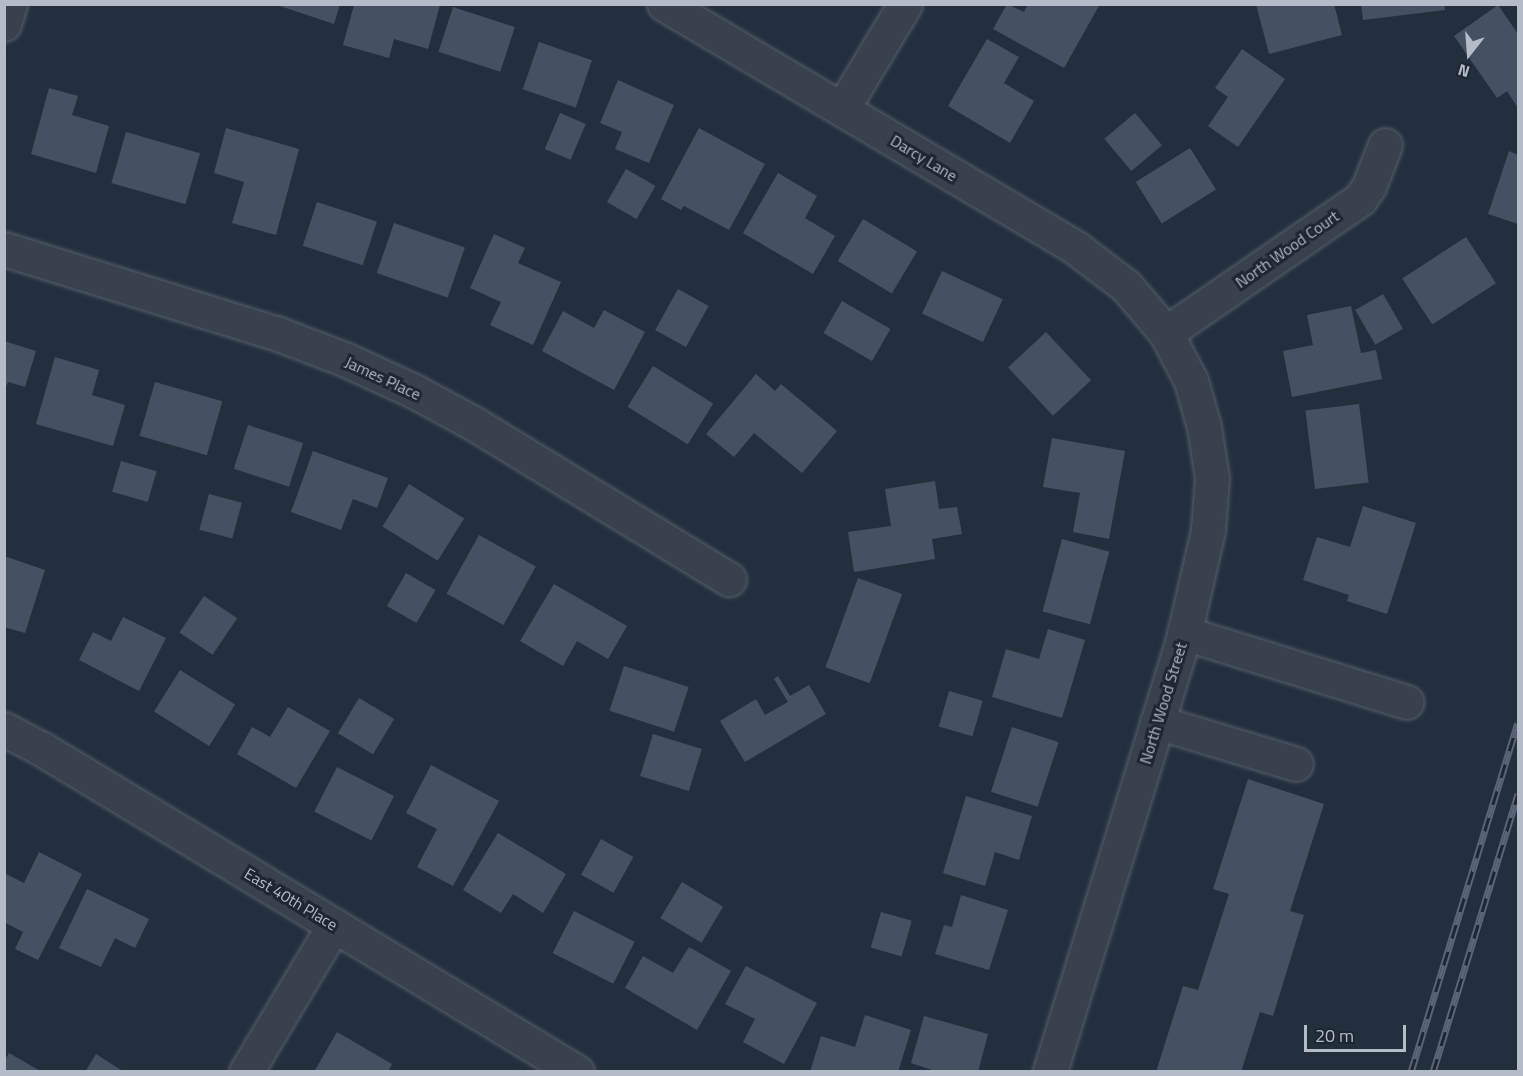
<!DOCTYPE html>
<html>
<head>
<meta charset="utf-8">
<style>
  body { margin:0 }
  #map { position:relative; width:1523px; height:1076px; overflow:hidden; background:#242f3e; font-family:"Titillium Web",sans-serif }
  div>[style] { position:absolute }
  .building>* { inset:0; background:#455162; transform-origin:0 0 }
  .roads { filter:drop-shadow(0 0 2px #565f6c) drop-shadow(0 0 2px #565f6c) }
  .minor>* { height:33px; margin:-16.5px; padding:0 16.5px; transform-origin:16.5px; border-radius:16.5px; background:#38414e }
  .rail>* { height:7px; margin-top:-3.5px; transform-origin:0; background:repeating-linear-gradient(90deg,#1d2633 0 14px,#5a6575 0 28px); box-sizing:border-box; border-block:2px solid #5a6575 }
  span { translate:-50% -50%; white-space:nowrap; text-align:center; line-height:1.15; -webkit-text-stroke:6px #1d2633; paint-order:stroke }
  .street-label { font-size:16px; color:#b4bcc9 }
  .frame { position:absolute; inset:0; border:6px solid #b4bcc9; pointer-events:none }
  .north { position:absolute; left:1439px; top:24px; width:60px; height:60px; -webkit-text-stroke:4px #1d2633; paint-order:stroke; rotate:197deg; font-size:16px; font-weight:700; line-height:24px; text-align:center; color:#b4bcc9 }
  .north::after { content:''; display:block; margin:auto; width:21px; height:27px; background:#b4bcc9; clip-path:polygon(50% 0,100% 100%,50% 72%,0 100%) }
  .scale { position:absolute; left:1304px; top:1025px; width:102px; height:27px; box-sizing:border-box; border:3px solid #b4bcc9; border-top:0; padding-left:8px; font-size:18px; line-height:21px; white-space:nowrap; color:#b4bcc9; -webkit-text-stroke:4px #1d2633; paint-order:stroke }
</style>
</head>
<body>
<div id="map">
  <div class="building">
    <i style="clip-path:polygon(274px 4px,340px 4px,334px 24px)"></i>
    <i style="clip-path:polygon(1007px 4px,1024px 12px,1028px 4px,1100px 4px,1064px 68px,993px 29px)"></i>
    <i style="clip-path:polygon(1256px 4px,1334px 4px,1342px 35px,1269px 54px)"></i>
    <i style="clip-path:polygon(1361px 4px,1444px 4px,1445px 10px,1363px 20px)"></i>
    <i style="clip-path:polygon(354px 5px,440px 5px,428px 49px,394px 39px,389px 58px,343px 45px)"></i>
    <i style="clip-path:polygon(1498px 5px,1518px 34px,1518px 108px,1507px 91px,1497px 98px,1454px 36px)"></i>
    <i style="left:453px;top:7px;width:65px;height:47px;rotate:18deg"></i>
    <i style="clip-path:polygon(987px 39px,1019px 57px,1004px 83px,1034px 101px,1010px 143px,948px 106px)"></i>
    <i style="left:539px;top:42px;width:56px;height:50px;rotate:19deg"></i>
    <i style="clip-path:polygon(1242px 49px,1285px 79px,1238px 147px,1208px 126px,1228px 97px,1215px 88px)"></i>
    <i style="clip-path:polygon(618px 80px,674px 105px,649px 163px,615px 149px,622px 132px,600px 123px)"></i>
    <i style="clip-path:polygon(49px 88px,78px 96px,72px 115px,109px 126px,96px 173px,31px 154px)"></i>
    <i style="left:560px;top:113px;width:28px;height:39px;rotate:23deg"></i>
    <i style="left:1135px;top:113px;width:42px;height:40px;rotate:50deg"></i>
    <i style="clip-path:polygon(226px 128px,299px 149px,276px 235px,232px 223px,244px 182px,214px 173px)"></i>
    <i style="clip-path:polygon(699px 128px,765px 164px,729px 230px,684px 206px,681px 210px,661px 199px)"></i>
    <i style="left:126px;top:132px;width:77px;height:53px;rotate:16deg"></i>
    <i style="left:1190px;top:148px;width:49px;height:64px;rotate:58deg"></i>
    <i style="clip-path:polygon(1509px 151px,1518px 155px,1518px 224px,1488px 214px)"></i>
    <i style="left:626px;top:169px;width:34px;height:38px;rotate:30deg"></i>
    <i style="clip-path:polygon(778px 173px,817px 196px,805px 218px,835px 236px,813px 274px,743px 233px)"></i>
    <i style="left:317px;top:202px;width:63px;height:46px;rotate:18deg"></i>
    <i style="left:863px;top:219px;width:63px;height:49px;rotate:31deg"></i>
    <i style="left:394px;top:223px;width:75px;height:53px;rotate:19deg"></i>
    <i style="clip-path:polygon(494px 234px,525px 248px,518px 263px,561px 282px,533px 345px,490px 325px,501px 302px,470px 288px)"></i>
    <i style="left:1466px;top:237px;width:55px;height:76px;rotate:57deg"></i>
    <i style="left:942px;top:271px;width:67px;height:47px;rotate:25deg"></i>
    <i style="left:678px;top:289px;width:35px;height:47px;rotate:29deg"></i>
    <i style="left:1383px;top:294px;width:40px;height:32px;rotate:60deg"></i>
    <i style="left:842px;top:301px;width:56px;height:37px;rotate:30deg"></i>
    <i style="clip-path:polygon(1351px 306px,1361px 353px,1376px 350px,1382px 379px,1292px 397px,1283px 351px,1313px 345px,1307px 315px)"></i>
    <i style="clip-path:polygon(604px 310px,645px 332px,614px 390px,542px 351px,563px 311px,594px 328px)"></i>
    <i style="left:1046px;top:332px;width:66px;height:52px;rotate:47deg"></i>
    <i style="clip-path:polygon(4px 341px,36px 351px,25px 387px,8px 382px,4px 391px)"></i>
    <i style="clip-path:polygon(55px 357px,99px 370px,92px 395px,125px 405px,113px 446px,36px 424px)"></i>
    <i style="left:653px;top:366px;width:71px;height:48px;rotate:32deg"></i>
    <i style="clip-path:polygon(756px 374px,775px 391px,781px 384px,837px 431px,802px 473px,754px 433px,734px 457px,706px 434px)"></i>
    <i style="left:155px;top:382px;width:70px;height:56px;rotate:16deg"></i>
    <i style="left:1359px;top:404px;width:79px;height:54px;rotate:83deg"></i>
    <i style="left:248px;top:425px;width:58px;height:46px;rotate:18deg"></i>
    <i style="clip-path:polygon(1052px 438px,1125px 451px,1109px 539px,1073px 532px,1080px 493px,1043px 487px)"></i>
    <i style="clip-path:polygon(313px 451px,388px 478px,377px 508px,353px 499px,341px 530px,291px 512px)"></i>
    <i style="left:121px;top:461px;width:37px;height:32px;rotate:16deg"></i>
    <i style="clip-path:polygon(935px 481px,939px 509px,957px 507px,962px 534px,932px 539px,935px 559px,854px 572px,848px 532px,891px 526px,885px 489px)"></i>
    <i style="left:409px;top:484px;width:65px;height:50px;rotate:32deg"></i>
    <i style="left:209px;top:494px;width:34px;height:37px;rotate:15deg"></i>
    <i style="clip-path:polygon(1363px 506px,1416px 523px,1387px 614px,1347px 601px,1349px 595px,1303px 580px,1317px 537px,1350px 547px)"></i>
    <i style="left:479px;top:535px;width:65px;height:67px;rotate:29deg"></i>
    <i style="left:1062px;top:539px;width:49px;height:75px;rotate:15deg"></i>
    <i style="clip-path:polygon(4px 556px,45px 570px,25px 633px,4px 627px)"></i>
    <i style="left:406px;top:573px;width:34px;height:38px;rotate:30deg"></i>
    <i style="left:858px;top:578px;width:47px;height:95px;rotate:20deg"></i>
    <i style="clip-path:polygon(554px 584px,627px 626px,608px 659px,577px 641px,563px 666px,520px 641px)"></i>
    <i style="left:204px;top:596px;width:40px;height:44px;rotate:34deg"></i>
    <i style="clip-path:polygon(123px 617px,166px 638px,139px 691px,79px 660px,93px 632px,111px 641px)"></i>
    <i style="clip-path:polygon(1048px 629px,1085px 640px,1062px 718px,992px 697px,1006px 649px,1039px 659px)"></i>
    <i style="left:624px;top:666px;width:68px;height:47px;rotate:18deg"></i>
    <i style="left:180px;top:670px;width:65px;height:49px;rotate:32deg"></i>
    <i style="clip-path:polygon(778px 676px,790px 696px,809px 685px,826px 714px,745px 762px,720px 721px,756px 699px,765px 715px,788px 702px,774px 679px)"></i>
    <i style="left:949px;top:691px;width:35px;height:37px;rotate:16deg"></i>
    <i style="left:359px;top:698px;width:41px;height:41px;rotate:31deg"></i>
    <i style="clip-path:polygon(288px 707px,330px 731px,296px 788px,237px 754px,252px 727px,270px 737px)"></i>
    <i style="left:1012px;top:727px;width:49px;height:68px;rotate:18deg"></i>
    <i style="left:653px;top:734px;width:51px;height:44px;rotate:17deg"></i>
    <i style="clip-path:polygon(431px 765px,499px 801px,453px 886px,417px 867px,437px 829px,406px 813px)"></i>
    <i style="left:337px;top:767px;width:64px;height:50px;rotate:27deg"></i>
    <i style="clip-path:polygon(1248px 779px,1324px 804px,1290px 911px,1304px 915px,1273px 1016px,1260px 1012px,1241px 1072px,1156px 1072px,1183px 986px,1198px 990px,1229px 894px,1213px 889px)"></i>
    <i style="clip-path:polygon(966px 796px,1032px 816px,1019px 860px,995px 852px,985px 886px,943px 873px)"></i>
    <i style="clip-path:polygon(498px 833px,566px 874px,543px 913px,513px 894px,501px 913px,463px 890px)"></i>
    <i style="left:601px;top:839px;width:37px;height:41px;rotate:29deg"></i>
    <i style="clip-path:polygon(39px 852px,82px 874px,38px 960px,15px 949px,23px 932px,4px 922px,4px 873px,24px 883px)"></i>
    <i style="left:682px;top:882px;width:48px;height:42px;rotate:31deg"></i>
    <i style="clip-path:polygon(87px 889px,149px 919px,135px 948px,115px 938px,101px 967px,59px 948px)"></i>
    <i style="clip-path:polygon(961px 895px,1008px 910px,989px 970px,935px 954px,944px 925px,952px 927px)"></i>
    <i style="left:574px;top:911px;width:68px;height:47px;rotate:27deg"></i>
    <i style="left:881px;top:912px;width:32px;height:37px;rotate:16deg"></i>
    <i style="clip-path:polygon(689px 947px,731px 971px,697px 1030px,625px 988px,643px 956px,673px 973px)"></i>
    <i style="clip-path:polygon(746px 966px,817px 1003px,784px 1064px,743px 1042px,755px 1019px,725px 1004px)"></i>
    <i style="clip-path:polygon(865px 1015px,911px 1030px,898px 1072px,810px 1072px,821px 1036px,855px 1047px)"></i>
    <i style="clip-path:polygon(924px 1016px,988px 1034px,978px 1072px,938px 1072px,911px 1063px)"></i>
    <i style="clip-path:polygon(337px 1032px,392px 1064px,388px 1072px,314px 1072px)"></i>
    <i style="clip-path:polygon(9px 1053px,42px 1072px,4px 1072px,4px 1062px)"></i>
    <i style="clip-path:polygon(96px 1054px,124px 1072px,85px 1072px)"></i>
  </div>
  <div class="roads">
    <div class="minor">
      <i style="left:664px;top:4px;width:479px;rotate:30.6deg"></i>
      <i style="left:1076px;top:248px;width:63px;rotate:37.2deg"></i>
      <i style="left:1126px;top:286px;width:62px;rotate:49.6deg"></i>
      <i style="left:1166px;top:333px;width:54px;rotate:62.5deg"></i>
      <i style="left:1191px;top:381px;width:48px;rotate:74.2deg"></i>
      <i style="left:1204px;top:427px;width:52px;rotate:81.1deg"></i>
      <i style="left:1212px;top:478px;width:52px;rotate:94.4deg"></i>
      <i style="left:1208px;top:530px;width:112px;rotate:102.9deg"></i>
      <i style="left:1183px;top:639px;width:453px;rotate:107.1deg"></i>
      <i style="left:4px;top:24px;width:21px;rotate:-73deg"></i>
      <i style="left:842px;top:109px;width:122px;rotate:-59deg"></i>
      <i style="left:4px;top:249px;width:285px;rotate:17.2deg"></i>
      <i style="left:276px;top:333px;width:73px;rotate:20.9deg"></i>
      <i style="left:344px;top:359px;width:77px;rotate:24.6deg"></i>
      <i style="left:414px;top:391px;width:67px;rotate:28.5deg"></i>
      <i style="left:473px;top:423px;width:300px;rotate:31.4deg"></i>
      <i style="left:1166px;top:333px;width:236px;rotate:-34.6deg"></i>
      <i style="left:1360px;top:199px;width:16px;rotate:-55deg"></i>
      <i style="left:1369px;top:186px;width:44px;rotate:-68.7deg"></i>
      <i style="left:1184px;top:633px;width:233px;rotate:17.2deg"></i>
      <i style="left:1157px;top:722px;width:145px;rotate:16.8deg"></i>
      <i style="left:4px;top:729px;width:43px;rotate:27.8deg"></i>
      <i style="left:42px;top:749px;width:625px;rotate:31.12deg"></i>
      <i style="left:246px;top:1072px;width:171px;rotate:-59.1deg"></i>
    </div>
  </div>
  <div class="rail">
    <i style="left:1411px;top:1072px;width:365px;rotate:-73deg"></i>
    <i style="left:1433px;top:1072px;width:291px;rotate:-73deg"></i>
  </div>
  <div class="street-label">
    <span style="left:924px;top:158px;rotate:31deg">Darcy Lane</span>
    <span style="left:1287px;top:249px;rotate:-35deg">North Wood Court</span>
    <span style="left:383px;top:378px;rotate:25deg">James Place</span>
    <span style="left:1163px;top:703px;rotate:-73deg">North Wood Street</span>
    <span style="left:291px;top:899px;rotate:31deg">East 40th Place</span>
  </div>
  <div class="frame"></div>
  <div class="north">N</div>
  <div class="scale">20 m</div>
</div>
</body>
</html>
